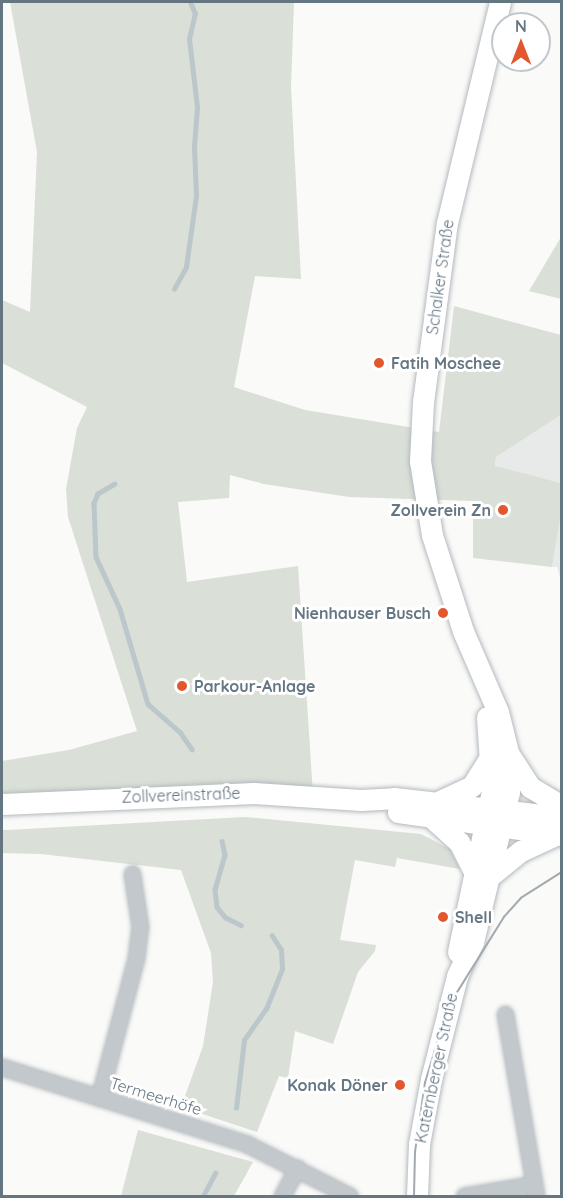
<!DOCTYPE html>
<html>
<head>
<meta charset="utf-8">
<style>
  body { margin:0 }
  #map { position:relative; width:563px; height:1198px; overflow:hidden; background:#fafaf8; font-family:Quicksand,sans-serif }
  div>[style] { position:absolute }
  .built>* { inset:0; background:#e8e9e9 }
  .green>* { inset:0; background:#dadfd7 }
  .stream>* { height:4.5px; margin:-2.25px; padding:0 2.25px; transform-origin:2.25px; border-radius:2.25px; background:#bbc7cb }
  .roads { filter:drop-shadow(0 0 2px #b3babf) drop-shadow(0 0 2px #b3babf) }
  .street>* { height:15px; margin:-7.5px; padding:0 7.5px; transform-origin:7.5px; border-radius:7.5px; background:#c3c8cc }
  .secondary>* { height:21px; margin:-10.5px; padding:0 10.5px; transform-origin:10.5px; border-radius:10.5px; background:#fff }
  .tram>* { height:1.5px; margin:-0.75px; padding:0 0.75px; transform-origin:0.75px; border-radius:0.75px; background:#a2aab0 }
  .dots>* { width:16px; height:16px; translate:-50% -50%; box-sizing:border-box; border:3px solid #fff; border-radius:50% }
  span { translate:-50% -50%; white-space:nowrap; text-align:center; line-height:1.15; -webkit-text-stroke:6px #fff; paint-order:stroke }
  .street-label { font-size:16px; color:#657683 }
  .poi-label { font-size:16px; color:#657683; font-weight:700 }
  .left { translate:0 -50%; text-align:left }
  .right { translate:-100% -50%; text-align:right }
  .frame { position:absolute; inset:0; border:3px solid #657683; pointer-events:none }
  .north { position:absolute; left:491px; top:12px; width:60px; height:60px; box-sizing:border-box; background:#fff; border:2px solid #c1c8cd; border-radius:50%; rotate:0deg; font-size:16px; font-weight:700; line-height:24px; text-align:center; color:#657683 }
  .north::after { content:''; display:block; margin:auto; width:21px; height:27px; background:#e4572e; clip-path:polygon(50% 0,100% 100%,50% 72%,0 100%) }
</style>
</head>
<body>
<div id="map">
  <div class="built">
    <i style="clip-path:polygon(561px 415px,561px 483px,495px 467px,496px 457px)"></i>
    <i style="clip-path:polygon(561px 514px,562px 514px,561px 581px,557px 567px,552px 567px)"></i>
  </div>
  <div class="green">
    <i style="clip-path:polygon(10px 2px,294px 2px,291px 87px,301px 279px,255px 276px,234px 387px,305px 410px,439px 432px,454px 306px,561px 335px,561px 415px,496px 457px,495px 466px,561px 483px,561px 514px,552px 567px,473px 558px,473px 501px,349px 497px,264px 484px,230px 475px,229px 498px,178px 502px,187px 582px,298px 566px,313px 794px,2px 803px,2px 761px,69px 750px,137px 731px,68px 517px,66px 489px,77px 428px,87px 407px,2px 363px,2px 300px,30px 312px,37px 152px)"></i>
    <i style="clip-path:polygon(561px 237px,561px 299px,529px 291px)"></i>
    <i style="clip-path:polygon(245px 817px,421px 834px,450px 849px,460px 869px,397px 858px,395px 867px,355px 860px,340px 940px,376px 945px,375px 951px,358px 972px,333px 1044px,295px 1031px,288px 1078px,279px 1076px,257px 1132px,181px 1107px,203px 1046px,213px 982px,211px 953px,181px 870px,41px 854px,2px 853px,2px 830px,7px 830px)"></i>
    <i style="clip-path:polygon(138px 1130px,253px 1162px,234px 1196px,121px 1196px)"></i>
  </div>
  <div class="stream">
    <i style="left:174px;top:289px;width:25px;rotate:-61deg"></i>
    <i style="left:186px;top:267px;width:72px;rotate:-82deg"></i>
    <i style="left:196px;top:196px;width:49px;rotate:-92.3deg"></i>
    <i style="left:194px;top:147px;width:40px;rotate:-85.7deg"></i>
    <i style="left:197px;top:107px;width:68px;rotate:-96.7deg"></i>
    <i style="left:189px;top:39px;width:26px;rotate:-77deg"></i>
    <i style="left:195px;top:14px;width:13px;rotate:-113deg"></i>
    <i style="left:115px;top:484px;width:20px;rotate:150deg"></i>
    <i style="left:98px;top:494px;width:10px;rotate:114deg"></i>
    <i style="left:94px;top:503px;width:54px;rotate:87.9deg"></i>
    <i style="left:96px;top:557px;width:57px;rotate:65.2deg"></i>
    <i style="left:120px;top:609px;width:99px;rotate:73.6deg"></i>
    <i style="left:148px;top:704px;width:43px;rotate:41.2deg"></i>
    <i style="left:180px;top:732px;width:21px;rotate:55deg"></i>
    <i style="left:222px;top:841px;width:14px;rotate:78deg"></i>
    <i style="left:225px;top:855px;width:36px;rotate:106deg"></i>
    <i style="left:215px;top:890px;width:17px;rotate:83deg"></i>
    <i style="left:217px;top:907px;width:13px;rotate:51deg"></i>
    <i style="left:225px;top:917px;width:18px;rotate:27deg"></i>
    <i style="left:236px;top:1108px;width:68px;rotate:-83.3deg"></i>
    <i style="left:244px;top:1040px;width:38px;rotate:-55deg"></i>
    <i style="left:266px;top:1009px;width:43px;rotate:-68.2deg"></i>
    <i style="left:282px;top:969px;width:19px;rotate:-93deg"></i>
    <i style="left:281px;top:950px;width:17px;rotate:-123deg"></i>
    <i style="left:203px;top:1196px;width:26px;rotate:-62deg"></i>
  </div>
  <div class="roads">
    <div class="street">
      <i style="left:505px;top:1014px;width:185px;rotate:80.3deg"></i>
      <i style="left:2px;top:1067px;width:257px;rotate:17.4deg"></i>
      <i style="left:247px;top:1144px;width:115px;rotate:26.8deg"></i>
      <i style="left:99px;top:1098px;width:145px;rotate:-75.2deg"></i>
      <i style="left:136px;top:958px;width:31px;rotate:-83deg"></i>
      <i style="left:140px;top:927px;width:54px;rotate:-98.6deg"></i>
      <i style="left:282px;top:1196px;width:32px;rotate:-62deg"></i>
      <i style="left:464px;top:1196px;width:71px;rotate:-9.7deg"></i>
    </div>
    <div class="secondary">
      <i style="left:510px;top:756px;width:37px;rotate:57deg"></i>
      <i style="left:530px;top:787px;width:37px;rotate:31deg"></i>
      <i style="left:440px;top:801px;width:35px;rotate:-25deg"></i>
      <i style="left:472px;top:786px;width:38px;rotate:-58deg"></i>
      <i style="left:2px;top:804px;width:252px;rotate:-2.5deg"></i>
      <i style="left:254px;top:793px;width:107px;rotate:3.7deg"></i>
      <i style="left:361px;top:800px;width:33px;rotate:-3deg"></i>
      <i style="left:394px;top:798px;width:169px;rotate:6.5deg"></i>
      <i style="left:398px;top:812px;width:166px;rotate:8deg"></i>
      <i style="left:431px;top:817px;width:38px;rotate:42deg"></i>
      <i style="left:459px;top:842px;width:33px;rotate:63deg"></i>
      <i style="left:491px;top:875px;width:38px;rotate:-39deg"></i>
      <i style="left:521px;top:851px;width:38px;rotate:-25deg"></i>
      <i style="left:458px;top:952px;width:165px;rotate:-78.1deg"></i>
      <i style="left:492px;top:791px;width:74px;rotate:-93.9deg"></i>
      <i style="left:417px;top:1196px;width:52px;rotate:-87.8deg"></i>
      <i style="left:419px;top:1144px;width:66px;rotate:-79.5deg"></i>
      <i style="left:431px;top:1079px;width:106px;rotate:-75.8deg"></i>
      <i style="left:457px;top:976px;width:38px;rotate:-65deg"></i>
      <i style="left:473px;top:942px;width:154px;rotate:-76.5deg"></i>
      <i style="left:509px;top:792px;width:40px;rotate:-91.4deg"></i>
      <i style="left:508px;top:752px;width:41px;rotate:-104deg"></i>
      <i style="left:498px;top:712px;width:88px;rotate:-113.4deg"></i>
      <i style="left:463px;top:631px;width:101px;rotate:-107.9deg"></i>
      <i style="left:432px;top:535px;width:75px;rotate:-99.2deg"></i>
      <i style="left:420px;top:461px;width:59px;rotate:-87.1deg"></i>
      <i style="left:423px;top:402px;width:181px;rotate:-82.4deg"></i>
      <i style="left:447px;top:223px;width:227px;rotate:-76.5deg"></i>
    </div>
  </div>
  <div class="tram">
    <i style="left:414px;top:1196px;width:44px;rotate:-88.7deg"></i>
    <i style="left:415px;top:1152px;width:70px;rotate:-81.8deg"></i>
    <i style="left:425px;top:1083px;width:79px;rotate:-73.2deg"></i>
    <i style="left:448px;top:1007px;width:106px;rotate:-58.1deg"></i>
    <i style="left:504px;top:917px;width:25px;rotate:-48deg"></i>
    <i style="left:521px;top:898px;width:49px;rotate:-32.4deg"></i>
  </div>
  <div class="dots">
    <i style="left:379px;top:363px;background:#e4572e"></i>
    <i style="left:503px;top:510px;background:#e4572e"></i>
    <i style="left:443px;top:613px;background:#e4572e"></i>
    <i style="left:182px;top:686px;background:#e4572e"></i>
    <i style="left:443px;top:917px;background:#e4572e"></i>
    <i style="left:400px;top:1085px;background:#e4572e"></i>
  </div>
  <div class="street-label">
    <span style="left:440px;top:277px;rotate:-82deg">Schalker Straße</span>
    <span style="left:181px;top:795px;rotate:-2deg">Zollvereinstraße</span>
    <span style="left:436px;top:1068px;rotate:-78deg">Katernberger Straße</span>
    <span style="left:156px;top:1096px;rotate:17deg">Termeerhöfe</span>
  </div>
  <div class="poi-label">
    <span class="left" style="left:391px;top:363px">Fatih Moschee</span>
    <span class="right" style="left:491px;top:510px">Zollverein Zn</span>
    <span class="right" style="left:431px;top:613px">Nienhauser Busch</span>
    <span class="left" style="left:194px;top:686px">Parkour-Anlage</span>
    <span class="left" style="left:455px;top:917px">Shell</span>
    <span class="right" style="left:388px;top:1085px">Konak Döner</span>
  </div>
  <div class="frame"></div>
  <div class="north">N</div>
</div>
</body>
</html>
